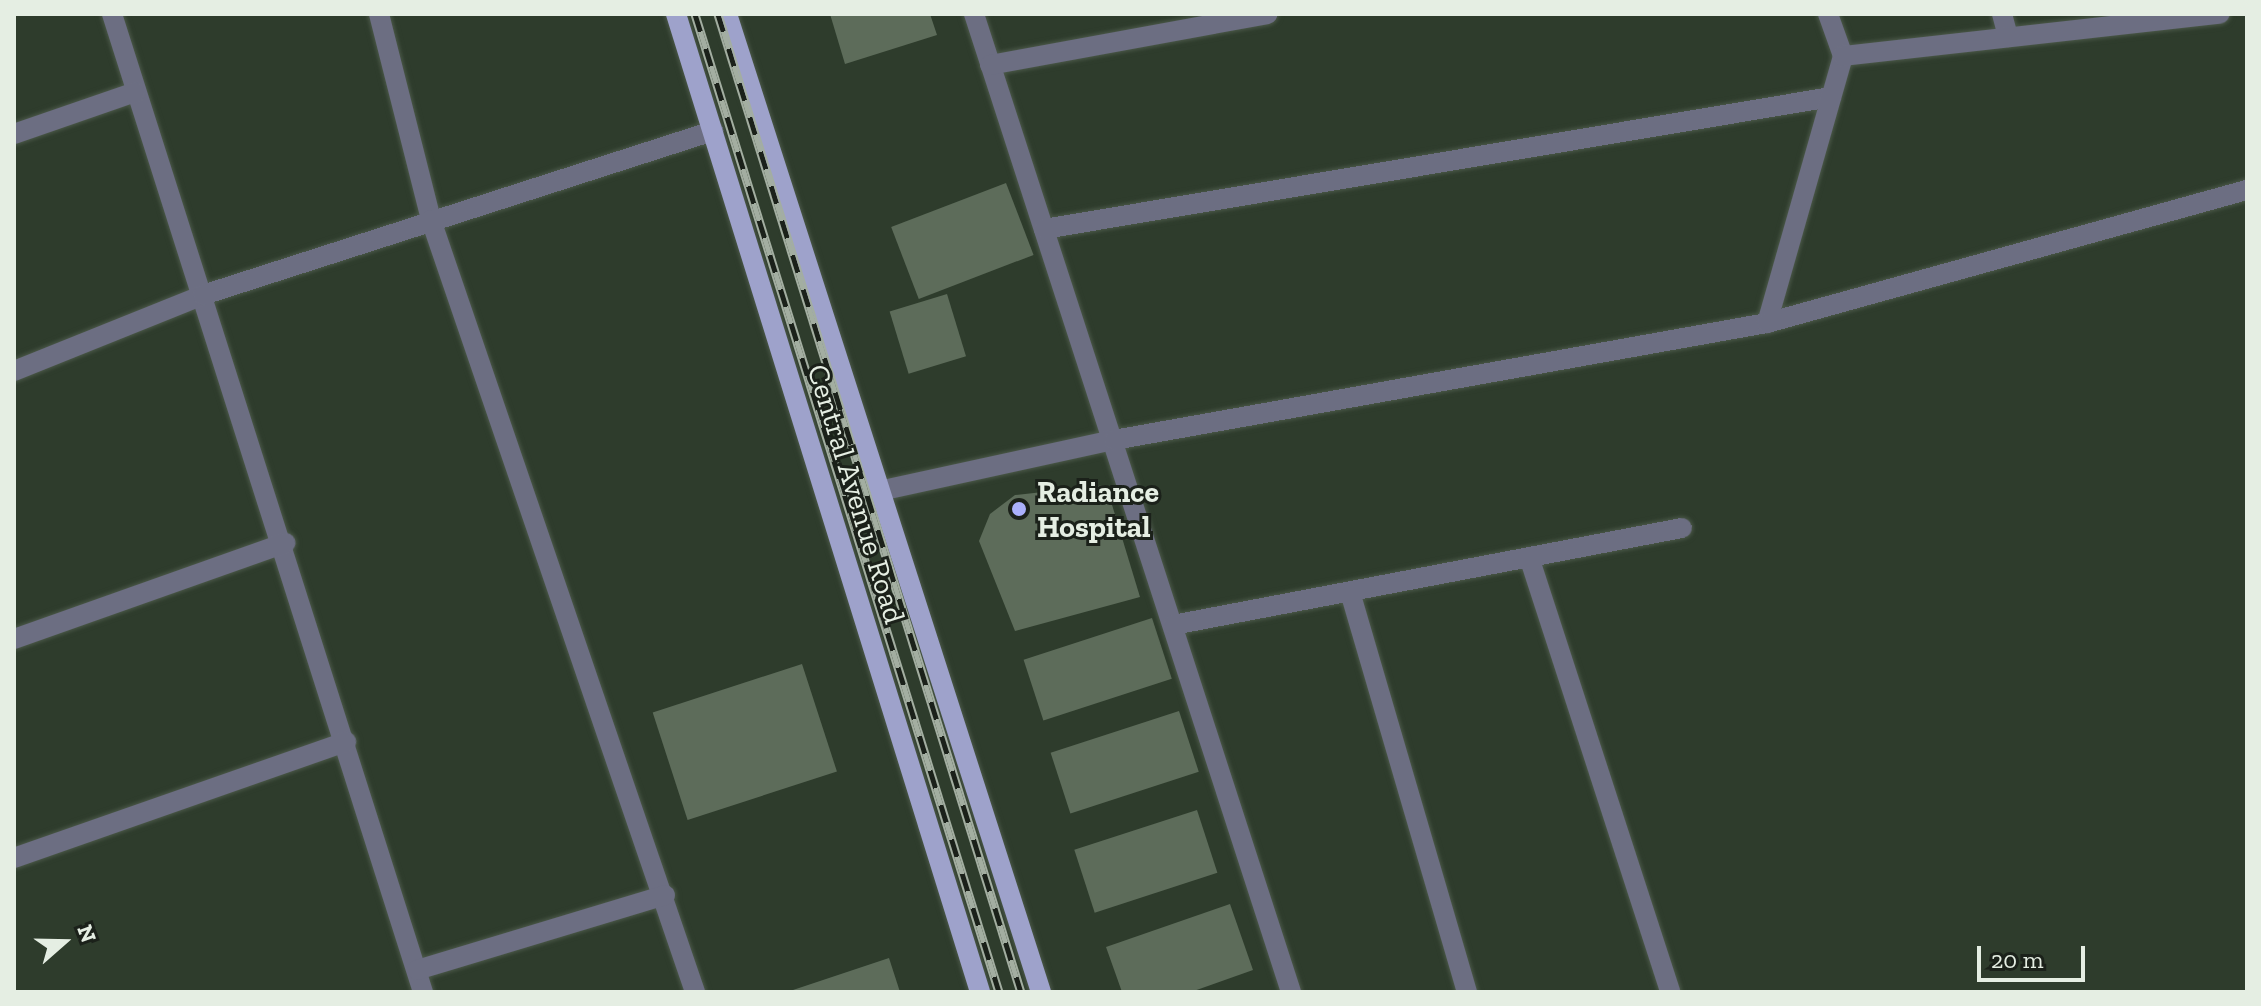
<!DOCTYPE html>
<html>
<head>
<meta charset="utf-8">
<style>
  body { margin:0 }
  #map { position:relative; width:2261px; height:1006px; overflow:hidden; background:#2e3c2c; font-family:"Zilla Slab",serif }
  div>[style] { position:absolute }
  .building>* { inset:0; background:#5d6c5a; transform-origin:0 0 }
  .roads { filter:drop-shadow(0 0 2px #4b5849) drop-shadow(0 0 2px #4b5849) }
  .minor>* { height:20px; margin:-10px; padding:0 10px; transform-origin:10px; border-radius:10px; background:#6c6e82 }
  .primary>* { height:20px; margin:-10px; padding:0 10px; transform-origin:10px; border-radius:10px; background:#9ea2cb }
  .rail>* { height:9px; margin-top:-4.5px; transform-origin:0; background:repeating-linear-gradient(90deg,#1b211a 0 18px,#a3aea1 0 36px); box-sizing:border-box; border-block:2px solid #a3aea1 }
  .dots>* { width:22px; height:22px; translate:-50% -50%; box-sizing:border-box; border:4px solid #1b211a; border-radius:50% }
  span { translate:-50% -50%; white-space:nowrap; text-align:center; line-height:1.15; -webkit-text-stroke:6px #1b211a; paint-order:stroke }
  .poi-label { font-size:30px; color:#e5eee3; font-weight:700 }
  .left { translate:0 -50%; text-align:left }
  .street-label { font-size:30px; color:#e5eee3 }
  .frame { position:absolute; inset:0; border:16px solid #e5eee3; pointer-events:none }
  .north { position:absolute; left:24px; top:902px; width:80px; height:80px; -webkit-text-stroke:6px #1b211a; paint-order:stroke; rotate:70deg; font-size:22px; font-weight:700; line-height:32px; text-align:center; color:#e5eee3 }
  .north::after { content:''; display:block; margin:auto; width:28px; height:36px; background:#e5eee3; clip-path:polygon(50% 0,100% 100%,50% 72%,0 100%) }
  .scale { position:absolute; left:1977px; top:946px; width:108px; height:36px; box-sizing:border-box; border:4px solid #e5eee3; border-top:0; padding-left:10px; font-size:24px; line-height:28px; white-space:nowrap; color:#e5eee3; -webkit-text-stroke:6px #1b211a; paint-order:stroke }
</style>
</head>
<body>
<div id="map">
  <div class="building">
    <i style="clip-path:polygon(830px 14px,930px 14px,937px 35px,845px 64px)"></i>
    <i style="left:1006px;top:183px;width:77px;height:123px;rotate:69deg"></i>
    <i style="left:947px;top:294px;width:65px;height:60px;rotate:73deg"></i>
    <i style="clip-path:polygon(1106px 485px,1140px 597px,1015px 631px,979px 541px,990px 514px,1015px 495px)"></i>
    <i style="left:1152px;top:618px;width:64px;height:135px;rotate:72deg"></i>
    <i style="left:802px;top:664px;width:113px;height:157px;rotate:72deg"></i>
    <i style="left:1179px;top:711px;width:64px;height:135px;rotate:72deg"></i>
    <i style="left:1197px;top:810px;width:66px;height:129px;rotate:72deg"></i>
    <i style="clip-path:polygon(1230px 904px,1253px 970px,1191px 992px,1122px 992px,1106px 947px)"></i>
    <i style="clip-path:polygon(889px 958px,900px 992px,790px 992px,790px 991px)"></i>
  </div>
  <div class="roads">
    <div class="minor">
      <i style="left:112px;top:14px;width:1026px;rotate:72.36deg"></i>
      <i style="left:379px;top:14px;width:212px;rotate:75.8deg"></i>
      <i style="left:431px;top:220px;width:816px;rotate:71.12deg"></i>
      <i style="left:974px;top:14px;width:1028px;rotate:72.04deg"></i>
      <i style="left:1828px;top:14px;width:45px;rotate:70.3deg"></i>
      <i style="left:2002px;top:14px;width:24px;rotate:75deg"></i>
      <i style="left:990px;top:65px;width:282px;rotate:-10.4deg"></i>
      <i style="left:14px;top:134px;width:128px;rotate:-19.1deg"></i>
      <i style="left:1044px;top:229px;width:798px;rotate:-9.52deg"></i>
      <i style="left:1767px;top:323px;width:278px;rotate:-74.1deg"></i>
      <i style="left:1843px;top:56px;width:379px;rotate:-6.4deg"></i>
      <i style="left:14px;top:371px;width:204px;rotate:-21.9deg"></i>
      <i style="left:203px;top:295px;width:536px;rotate:-17.83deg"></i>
      <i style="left:884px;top:490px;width:235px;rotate:-12.3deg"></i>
      <i style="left:1114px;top:440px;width:663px;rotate:-10.16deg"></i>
      <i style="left:1767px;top:323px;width:498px;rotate:-15.5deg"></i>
      <i style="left:1530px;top:560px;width:454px;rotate:72deg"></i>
      <i style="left:1350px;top:592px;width:417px;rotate:73.7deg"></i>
      <i style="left:1173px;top:625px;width:518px;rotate:-10.79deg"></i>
      <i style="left:14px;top:639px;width:288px;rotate:-19.5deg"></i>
      <i style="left:14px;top:858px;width:352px;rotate:-19.3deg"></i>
      <i style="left:417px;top:970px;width:259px;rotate:-16.8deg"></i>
    </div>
    <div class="primary">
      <i style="left:676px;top:14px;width:1024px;rotate:72.73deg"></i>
      <i style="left:727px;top:14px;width:1027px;rotate:72.2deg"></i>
    </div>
  </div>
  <div class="rail">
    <i style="left:695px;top:14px;width:1024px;rotate:72.73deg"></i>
    <i style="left:718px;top:14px;width:1024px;rotate:72.79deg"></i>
  </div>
  <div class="dots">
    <i style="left:1019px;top:509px;background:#aab0fb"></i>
  </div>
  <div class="poi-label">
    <span class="left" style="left:1037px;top:509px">Radiance<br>Hospital</span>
  </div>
  <div class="street-label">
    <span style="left:856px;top:494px;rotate:73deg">Central Avenue Road</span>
  </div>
  <div class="frame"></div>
  <div class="north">N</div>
  <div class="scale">20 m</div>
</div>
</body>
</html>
